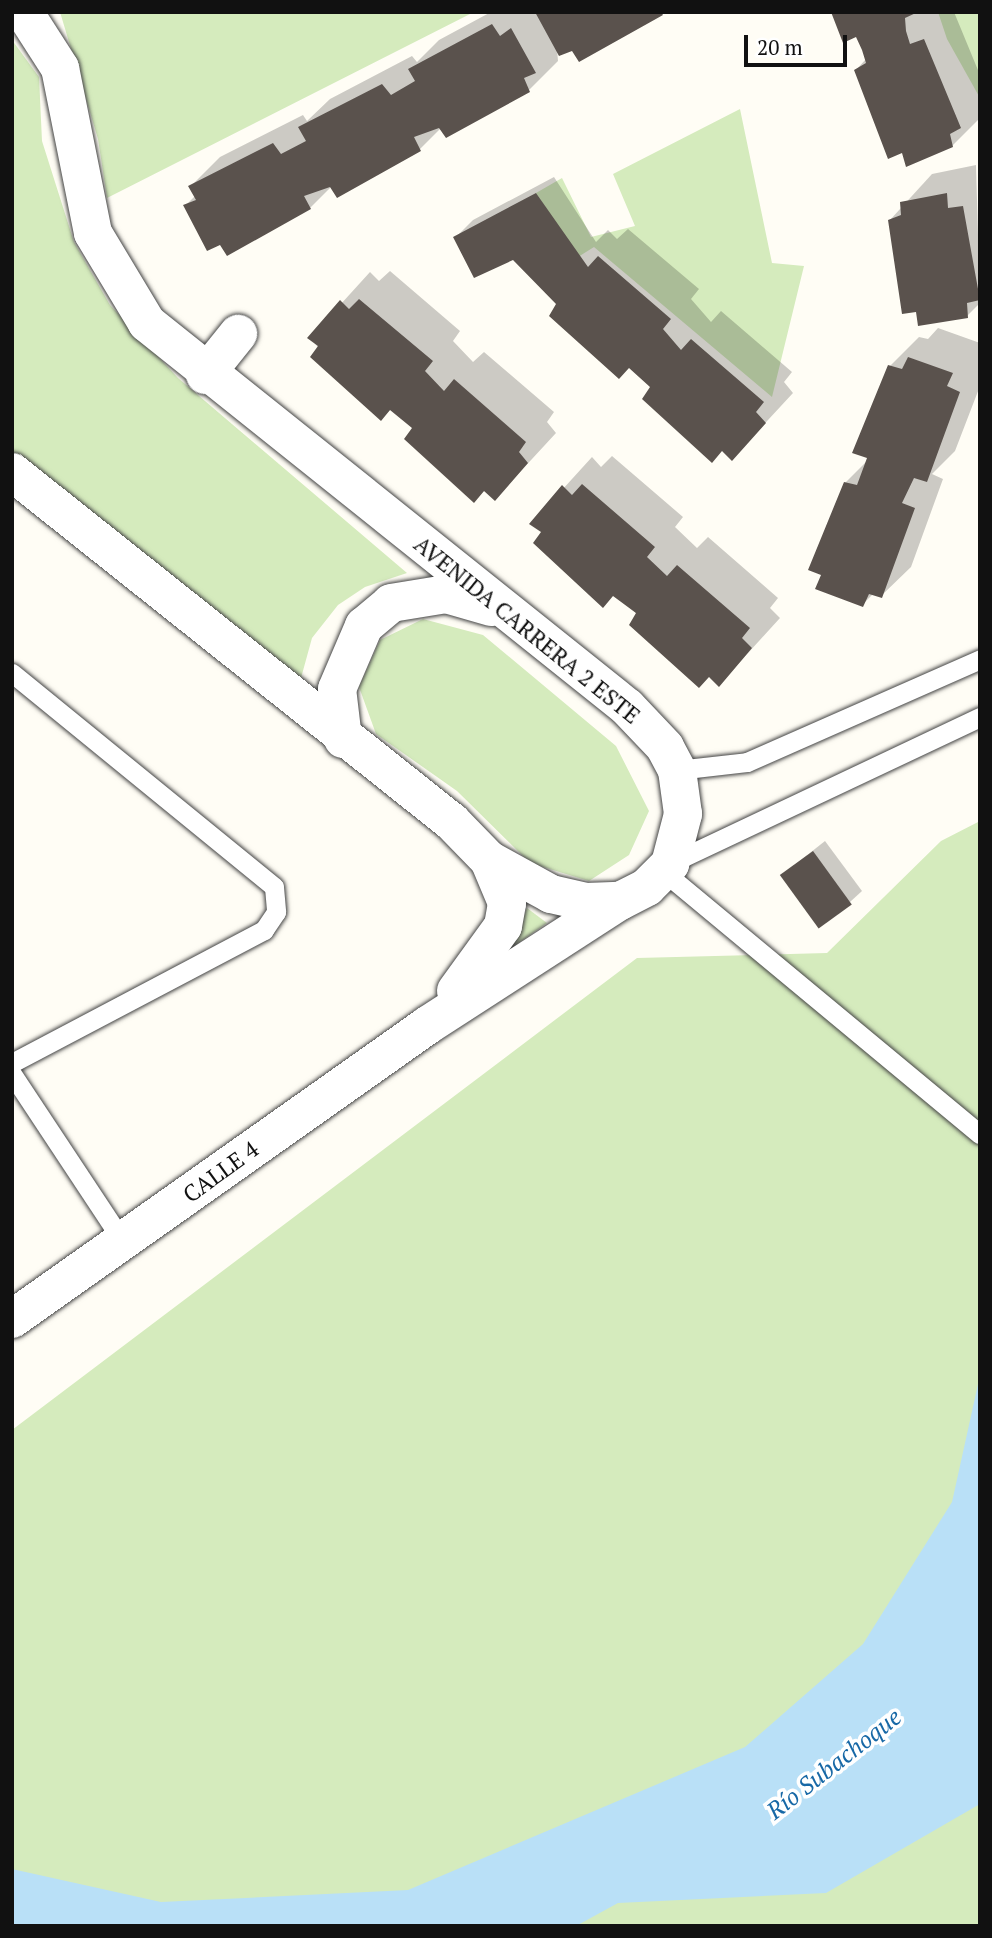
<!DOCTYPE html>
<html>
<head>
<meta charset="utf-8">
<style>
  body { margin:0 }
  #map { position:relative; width:992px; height:1938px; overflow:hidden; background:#fffdf5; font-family:"PT Serif",serif }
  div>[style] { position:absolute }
  .green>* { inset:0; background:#d5ebbd }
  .water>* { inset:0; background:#b9e0f7 }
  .shadow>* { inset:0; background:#0003 }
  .building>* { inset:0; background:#5a524d; transform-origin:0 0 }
  .roads { filter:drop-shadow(0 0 2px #444) drop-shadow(0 0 2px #444) }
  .service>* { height:19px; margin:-9.5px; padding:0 9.5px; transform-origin:9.5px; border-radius:9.5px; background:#fff }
  .minor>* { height:38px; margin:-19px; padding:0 19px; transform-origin:19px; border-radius:19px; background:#fff }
  .tertiary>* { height:38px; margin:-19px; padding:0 19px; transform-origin:19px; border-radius:19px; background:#fff }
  span { translate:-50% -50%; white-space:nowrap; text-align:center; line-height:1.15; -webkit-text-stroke:7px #fff; paint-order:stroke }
  .street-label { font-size:23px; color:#111 }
  .water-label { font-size:24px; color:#1768a6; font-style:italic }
  .frame { position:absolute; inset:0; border:14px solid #111; pointer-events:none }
  .scale { position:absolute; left:744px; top:35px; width:103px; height:32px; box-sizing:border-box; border:4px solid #111; border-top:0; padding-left:9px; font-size:21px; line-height:24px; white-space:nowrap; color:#111; -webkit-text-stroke:5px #fff; paint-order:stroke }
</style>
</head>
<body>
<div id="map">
  <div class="green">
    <i style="clip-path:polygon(60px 12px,474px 12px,107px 198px,98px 139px)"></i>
    <i style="clip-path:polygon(938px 12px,980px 12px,980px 98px,947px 39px)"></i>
    <i style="clip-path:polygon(12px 40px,39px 77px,42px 141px,74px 242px,110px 305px,178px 378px,407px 573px,365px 587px,338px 605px,312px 638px,301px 678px,12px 454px)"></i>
    <i style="clip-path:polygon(740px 109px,772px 263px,804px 266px,772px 397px,594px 247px,578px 257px,536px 193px,562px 178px,591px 237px,635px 226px,613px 174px)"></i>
    <i style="clip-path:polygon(423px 619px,483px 635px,616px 746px,649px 811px,629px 855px,589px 881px,530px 863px,457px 791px,376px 734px,359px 687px,380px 640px)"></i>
    <i style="clip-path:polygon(980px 821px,980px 1926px,12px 1926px,12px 1430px,637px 958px,827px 953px,941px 841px)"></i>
    <i style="clip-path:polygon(527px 908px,547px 923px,511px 948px)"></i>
  </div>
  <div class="water">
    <i style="clip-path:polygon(980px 1375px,980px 1804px,826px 1893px,618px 1903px,576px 1926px,12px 1926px,12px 1869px,161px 1902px,408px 1890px,745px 1747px,863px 1644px,952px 1502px)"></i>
  </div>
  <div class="shadow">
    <i style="clip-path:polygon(491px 12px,663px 12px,557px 49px,558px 61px,529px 90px,441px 128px,420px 149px,332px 186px,310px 208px,221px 243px,185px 206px,196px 195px,191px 186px,220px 157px,303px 115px,307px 121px,330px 99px,412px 56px,417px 62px,439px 40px)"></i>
    <i style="clip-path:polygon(833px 12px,954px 12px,980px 75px,980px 118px,952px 146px,856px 70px,866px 59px,857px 34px)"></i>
    <i style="clip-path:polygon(976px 165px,980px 303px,967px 316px,918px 309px,890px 220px,932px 174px)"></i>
    <i style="clip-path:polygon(554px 177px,596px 242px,608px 230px,617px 239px,628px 229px,699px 289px,691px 299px,711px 322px,721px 311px,792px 372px,784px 382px,793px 393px,732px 459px,513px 258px,455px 238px,473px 220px)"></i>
    <i style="clip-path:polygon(390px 271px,460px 331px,453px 341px,473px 362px,484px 352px,554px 412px,547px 422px,556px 433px,495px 499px,485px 490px,474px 501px,414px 427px,392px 408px,381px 419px,310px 338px,370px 272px,379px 281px)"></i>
    <i style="clip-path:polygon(938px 328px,980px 343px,980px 386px,955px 451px,932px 474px,943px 479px,911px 567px,881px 596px,873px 594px,862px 605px,845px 483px,868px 460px,890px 366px,919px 337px,928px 339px)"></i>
    <i style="clip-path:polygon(612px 456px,683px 517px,675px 527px,697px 548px,708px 537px,778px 598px,770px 608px,780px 618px,719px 685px,532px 523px,592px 457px,601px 467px)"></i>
    <i style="clip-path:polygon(825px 841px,862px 891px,850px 902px,782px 875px)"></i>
  </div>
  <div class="building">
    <i style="clip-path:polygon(535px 12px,661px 12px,663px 15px,579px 62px,572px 51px,559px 56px)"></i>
    <i style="clip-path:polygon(831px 12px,918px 12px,905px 18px,906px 31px,910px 44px,924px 39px,961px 128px,950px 134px,953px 147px,906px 167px,902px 153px,888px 159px,854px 70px,866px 63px,862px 50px,856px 37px,843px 43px)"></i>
    <i style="clip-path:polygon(492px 24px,500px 36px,511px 28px,536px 73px,524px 78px,530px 92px,446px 138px,439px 128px,414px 137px,421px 151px,337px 198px,330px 187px,304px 196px,311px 209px,227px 256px,220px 245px,207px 251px,183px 205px,196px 200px,188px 186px,273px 143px,281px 154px,306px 141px,298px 127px,382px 84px,391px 95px,415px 81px,408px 69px)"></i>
    <i style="clip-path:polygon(536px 193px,588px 267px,598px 256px,671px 319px,663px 329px,681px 350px,691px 339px,764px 402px,756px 412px,766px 423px,732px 461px,722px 451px,712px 463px,642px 399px,650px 387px,629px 368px,619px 379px,549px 316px,556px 304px,513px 260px,474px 278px,453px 237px)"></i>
    <i style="clip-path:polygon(947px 193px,948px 208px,963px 206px,980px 300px,967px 303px,968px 318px,918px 326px,916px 312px,902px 314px,888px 220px,901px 215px,900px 202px)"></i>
    <i style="clip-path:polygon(359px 299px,433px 361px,425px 371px,444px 391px,454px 379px,526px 442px,519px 452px,528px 463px,495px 501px,484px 491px,474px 503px,404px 439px,412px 428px,390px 410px,381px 421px,310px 357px,318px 346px,307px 338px,340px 300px,349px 309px)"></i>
    <i style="clip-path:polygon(908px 357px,953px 373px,947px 386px,960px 392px,927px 482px,914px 478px,902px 503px,915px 508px,882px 598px,869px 594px,863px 607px,815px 589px,821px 575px,808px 570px,844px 482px,857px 485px,867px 458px,852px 453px,888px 365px,902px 369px)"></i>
    <i style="clip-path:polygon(582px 484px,655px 547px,647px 557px,667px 576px,677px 565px,750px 628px,742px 638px,752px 648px,719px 687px,709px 677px,699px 688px,629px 625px,636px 613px,613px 596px,603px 608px,533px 543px,541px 532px,529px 524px,562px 485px,572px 495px)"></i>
    <i style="left:813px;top:851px;width:66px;height:41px;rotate:54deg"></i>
  </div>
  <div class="roads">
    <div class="service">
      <i style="left:12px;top:673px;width:338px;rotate:39.2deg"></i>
      <i style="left:274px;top:887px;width:25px;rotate:85deg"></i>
      <i style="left:276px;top:912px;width:22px;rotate:124deg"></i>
      <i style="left:264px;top:930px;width:285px;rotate:152.2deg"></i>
      <i style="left:677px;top:770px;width:70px;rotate:-6.5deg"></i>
      <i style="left:747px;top:762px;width:255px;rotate:-23.8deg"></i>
      <i style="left:671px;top:863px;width:342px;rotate:-25.3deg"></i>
      <i style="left:664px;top:872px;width:410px;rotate:39.7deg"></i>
      <i style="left:12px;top:1074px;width:201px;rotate:56.5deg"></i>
    </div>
    <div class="minor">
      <i style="left:205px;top:375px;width:53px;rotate:-51.2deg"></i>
      <i style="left:456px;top:991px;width:80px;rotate:-54.1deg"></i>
      <i style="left:503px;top:926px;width:23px;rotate:-80deg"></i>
      <i style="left:507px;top:903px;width:47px;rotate:-112.7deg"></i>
      <i style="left:12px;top:1319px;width:509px;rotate:-35.25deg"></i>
      <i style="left:428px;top:1025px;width:229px;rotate:-32.9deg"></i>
    </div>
    <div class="tertiary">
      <i style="left:12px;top:472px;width:562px;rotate:38.5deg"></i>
      <i style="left:452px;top:822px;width:53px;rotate:45.8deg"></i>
      <i style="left:489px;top:860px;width:71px;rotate:28.7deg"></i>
      <i style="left:551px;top:894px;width:36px;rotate:13deg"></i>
      <i style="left:586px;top:902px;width:34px;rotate:-2deg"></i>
      <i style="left:620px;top:901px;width:30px;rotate:-27deg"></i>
      <i style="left:647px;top:887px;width:33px;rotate:-45deg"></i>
      <i style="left:670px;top:864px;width:52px;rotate:-75.4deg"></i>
      <i style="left:683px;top:814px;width:44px;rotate:-97.8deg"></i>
      <i style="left:677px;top:770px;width:26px;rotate:-118deg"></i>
      <i style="left:665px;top:747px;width:55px;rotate:-133.5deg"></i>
      <i style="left:627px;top:707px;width:615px;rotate:-141.34deg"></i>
      <i style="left:147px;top:323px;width:105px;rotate:-121deg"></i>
      <i style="left:93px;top:233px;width:168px;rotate:-101.3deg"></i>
      <i style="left:60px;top:68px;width:67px;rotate:-122.7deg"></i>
      <i style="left:343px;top:739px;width:50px;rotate:-96.8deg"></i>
      <i style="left:337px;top:689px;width:69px;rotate:-66.8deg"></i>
      <i style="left:364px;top:626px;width:35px;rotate:-40deg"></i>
      <i style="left:391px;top:603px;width:56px;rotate:-9.3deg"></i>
      <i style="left:446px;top:594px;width:47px;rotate:16.1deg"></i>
    </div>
  </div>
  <div class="street-label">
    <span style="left:527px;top:630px;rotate:39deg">AVENIDA CARRERA 2 ESTE</span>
    <span style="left:221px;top:1172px;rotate:-36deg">CALLE 4</span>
  </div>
  <div class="water-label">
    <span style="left:834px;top:1764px;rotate:-38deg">Río Subachoque</span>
  </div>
  <div class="frame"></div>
  <div class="scale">20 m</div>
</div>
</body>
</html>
